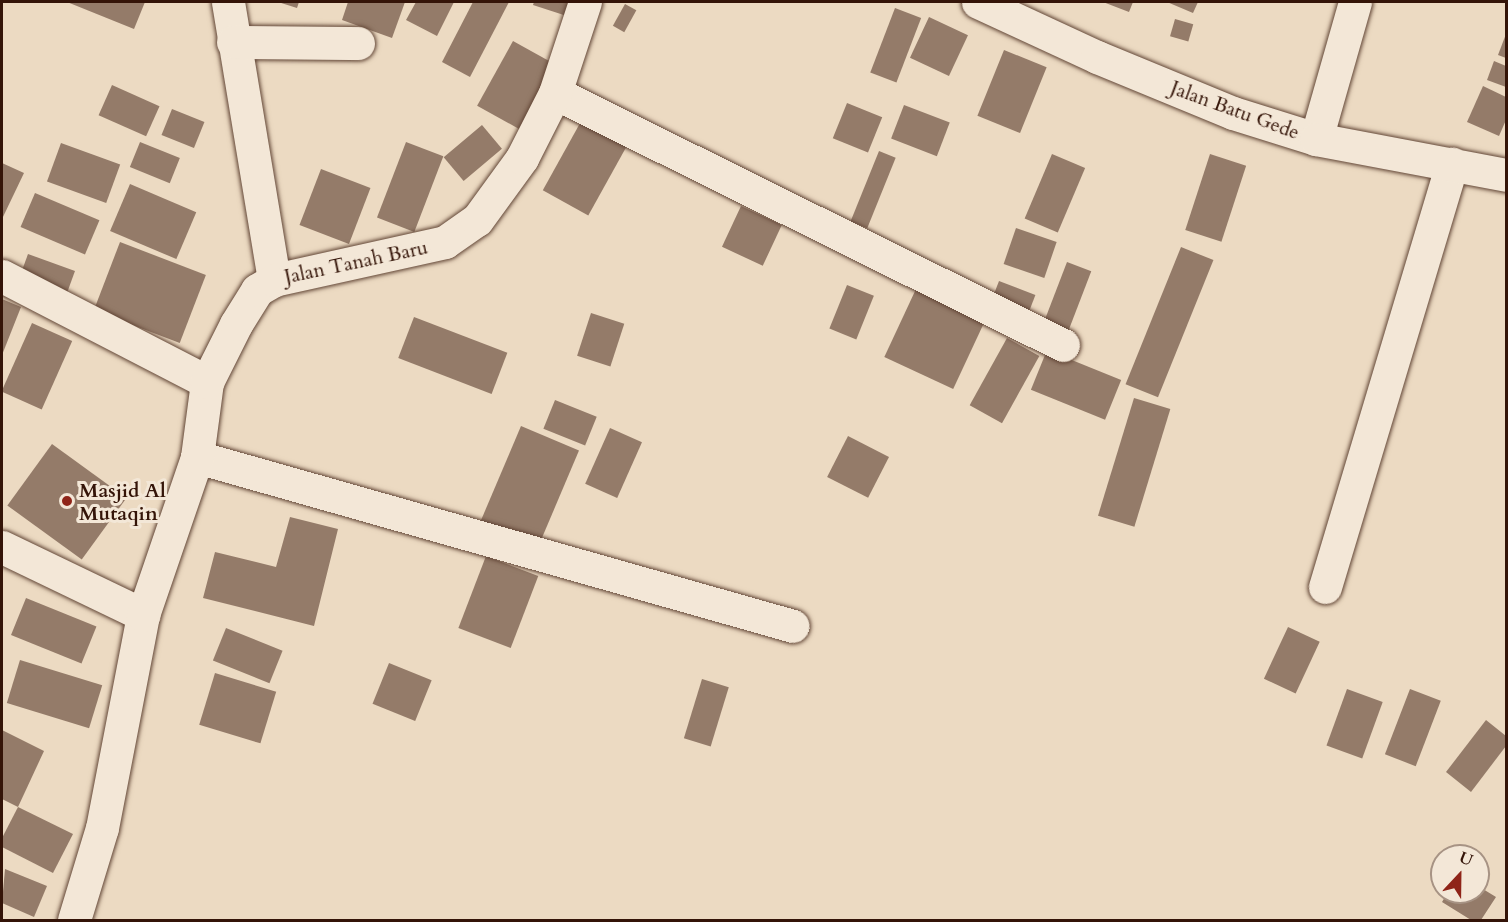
<!DOCTYPE html>
<html>
<head>
<meta charset="utf-8">
<style>
  body { margin:0 }
  #map { position:relative; width:1508px; height:922px; overflow:hidden; background:#ecdac2; font-family:Cardo,serif }
  div>[style] { position:absolute }
  .building>* { inset:0; background:#947b69; transform-origin:0 0 }
  .roads { filter:drop-shadow(0 0 2px #624636) drop-shadow(0 0 2px #624636) }
  .street>* { height:33px; margin:-16.5px; padding:0 16.5px; transform-origin:16.5px; border-radius:16.5px; background:#f3e7d7 }
  .secondary>* { height:33px; margin:-16.5px; padding:0 16.5px; transform-origin:16.5px; border-radius:16.5px; background:#f3e7d7 }
  .dots>* { width:16px; height:16px; translate:-50% -50%; box-sizing:border-box; border:3px solid #f3e7d7; border-radius:50% }
  span { translate:-50% -50%; white-space:nowrap; text-align:center; line-height:1.15; -webkit-text-stroke:6px #f3e7d7; paint-order:stroke }
  .street-label { font-size:20px; color:#341408 }
  .poi-label { font-size:20px; color:#341408; font-weight:700 }
  .left { translate:0 -50%; text-align:left }
  .frame { position:absolute; inset:0; border:3px solid #341408; pointer-events:none }
  .north { position:absolute; left:1430px; top:844px; width:60px; height:60px; box-sizing:border-box; background:#f3e7d7; border:2px solid #a79384; border-radius:50%; rotate:22deg; font-size:16px; font-weight:700; line-height:24px; text-align:center; color:#341408 }
  .north::after { content:''; display:block; margin:auto; width:21px; height:27px; background:#8f2418; clip-path:polygon(50% 0,100% 100%,50% 72%,0 100%) }
</style>
</head>
<body>
<div id="map">
  <div class="building">
    <i style="clip-path:polygon(67px 2px,145px 2px,134px 29px)"></i>
    <i style="clip-path:polygon(278px 2px,299px 2px,297px 8px)"></i>
    <i style="clip-path:polygon(348px 2px,405px 2px,392px 38px,342px 20px)"></i>
    <i style="clip-path:polygon(416px 2px,454px 2px,437px 36px,406px 20px)"></i>
    <i style="clip-path:polygon(473px 2px,509px 2px,470px 77px,442px 62px)"></i>
    <i style="clip-path:polygon(534px 2px,579px 2px,573px 18px,533px 5px)"></i>
    <i style="clip-path:polygon(1103px 2px,1133px 2px,1129px 12px)"></i>
    <i style="clip-path:polygon(1167px 2px,1198px 2px,1193px 13px)"></i>
    <i style="left:625px;top:4px;width:13px;height:25px;rotate:29deg"></i>
    <i style="left:895px;top:8px;width:28px;height:69px;rotate:21deg"></i>
    <i style="left:929px;top:17px;width:43px;height:45px;rotate:25deg"></i>
    <i style="left:1175px;top:19px;width:19px;height:18px;rotate:16deg"></i>
    <i style="clip-path:polygon(1506px 34px,1506px 58px,1498px 55px)"></i>
    <i style="left:513px;top:41px;width:50px;height:74px;rotate:29deg"></i>
    <i style="left:1004px;top:50px;width:46px;height:71px;rotate:22deg"></i>
    <i style="clip-path:polygon(1494px 61px,1506px 66px,1506px 87px,1487px 80px)"></i>
    <i style="left:112px;top:85px;width:52px;height:33px;rotate:24deg"></i>
    <i style="clip-path:polygon(1483px 86px,1506px 97px,1506px 120px,1499px 136px,1467px 122px)"></i>
    <i style="left:847px;top:103px;width:38px;height:38px;rotate:22deg"></i>
    <i style="left:904px;top:105px;width:49px;height:36px;rotate:21deg"></i>
    <i style="left:172px;top:109px;width:35px;height:28px;rotate:22deg"></i>
    <i style="left:584px;top:116px;width:52px;height:85px;rotate:29deg"></i>
    <i style="left:482px;top:125px;width:31px;height:50px;rotate:50deg"></i>
    <i style="left:140px;top:142px;width:43px;height:27px;rotate:22deg"></i>
    <i style="left:406px;top:142px;width:40px;height:81px;rotate:21deg"></i>
    <i style="left:61px;top:143px;width:63px;height:41px;rotate:20deg"></i>
    <i style="left:879px;top:151px;width:18px;height:76px;rotate:22deg"></i>
    <i style="left:1052px;top:154px;width:36px;height:70px;rotate:23deg"></i>
    <i style="left:1210px;top:154px;width:38px;height:80px;rotate:18deg"></i>
    <i style="clip-path:polygon(2px 163px,24px 173px,2px 219px)"></i>
    <i style="left:321px;top:169px;width:53px;height:60px;rotate:21deg"></i>
    <i style="left:130px;top:184px;width:72px;height:51px;rotate:23deg"></i>
    <i style="left:35px;top:193px;width:70px;height:37px;rotate:23deg"></i>
    <i style="left:741px;top:206px;width:45px;height:45px;rotate:25deg"></i>
    <i style="left:1016px;top:228px;width:43px;height:38px;rotate:19deg"></i>
    <i style="left:120px;top:242px;width:92px;height:73px;rotate:21deg"></i>
    <i style="left:1181px;top:247px;width:35px;height:148px;rotate:22deg"></i>
    <i style="left:28px;top:254px;width:50px;height:26px;rotate:20deg"></i>
    <i style="left:1067px;top:262px;width:26px;height:64px;rotate:21deg"></i>
    <i style="left:999px;top:281px;width:39px;height:22px;rotate:21deg"></i>
    <i style="left:847px;top:285px;width:29px;height:47px;rotate:22deg"></i>
    <i style="left:916px;top:289px;width:76px;height:75px;rotate:25deg"></i>
    <i style="clip-path:polygon(2px 299px,21px 307px,2px 355px)"></i>
    <i style="left:591px;top:313px;width:35px;height:45px;rotate:18deg"></i>
    <i style="left:414px;top:317px;width:100px;height:44px;rotate:21deg"></i>
    <i style="left:32px;top:323px;width:44px;height:75px;rotate:24deg"></i>
    <i style="left:1007px;top:338px;width:37px;height:77px;rotate:29deg"></i>
    <i style="left:1047px;top:350px;width:80px;height:43px;rotate:22deg"></i>
    <i style="left:1134px;top:398px;width:38px;height:123px;rotate:17deg"></i>
    <i style="left:555px;top:400px;width:45px;height:31px;rotate:22deg"></i>
    <i style="left:521px;top:426px;width:63px;height:108px;rotate:23deg"></i>
    <i style="left:610px;top:428px;width:35px;height:61px;rotate:24deg"></i>
    <i style="left:848px;top:436px;width:46px;height:46px;rotate:27deg"></i>
    <i style="left:52px;top:444px;width:92px;height:76px;rotate:36deg"></i>
    <i style="clip-path:polygon(290px 517px,338px 529px,314px 626px,203px 598px,215px 552px,276px 567px)"></i>
    <i style="left:486px;top:556px;width:56px;height:77px;rotate:21deg"></i>
    <i style="left:26px;top:598px;width:76px;height:40px;rotate:22deg"></i>
    <i style="left:1288px;top:627px;width:35px;height:57px;rotate:25deg"></i>
    <i style="left:226px;top:628px;width:61px;height:35px;rotate:22deg"></i>
    <i style="left:20px;top:660px;width:86px;height:45px;rotate:17deg"></i>
    <i style="left:389px;top:663px;width:46px;height:44px;rotate:22deg"></i>
    <i style="left:215px;top:673px;width:64px;height:54px;rotate:17deg"></i>
    <i style="left:702px;top:679px;width:28px;height:62px;rotate:17deg"></i>
    <i style="left:1347px;top:689px;width:38px;height:60px;rotate:20deg"></i>
    <i style="left:1410px;top:689px;width:33px;height:70px;rotate:21deg"></i>
    <i style="clip-path:polygon(1486px 720px,1506px 736px,1506px 746px,1471px 792px,1446px 772px)"></i>
    <i style="clip-path:polygon(2px 730px,44px 751px,18px 807px,2px 799px)"></i>
    <i style="clip-path:polygon(18px 807px,73px 834px,53px 873px,2px 847px,2px 838px)"></i>
    <i style="clip-path:polygon(5px 869px,47px 886px,34px 917px,2px 903px)"></i>
    <i style="clip-path:polygon(1478px 886px,1496px 897px,1481px 920px,1471px 920px,1442px 902px,1448px 892px,1478px 892px)"></i>
  </div>
  <div class="roads">
    <div class="street">
      <i style="left:228px;top:2px;width:282px;rotate:80.6deg"></i>
      <i style="left:233px;top:42px;width:125px;rotate:0.5deg"></i>
      <i style="left:555px;top:93px;width:567px;rotate:26.38deg"></i>
      <i style="left:1316px;top:139px;width:142px;rotate:-74.1deg"></i>
      <i style="left:2px;top:276px;width:231px;rotate:27.3deg"></i>
      <i style="left:197px;top:457px;width:619px;rotate:15.83deg"></i>
      <i style="left:2px;top:547px;width:157px;rotate:25.7deg"></i>
      <i style="left:1325px;top:587px;width:442px;rotate:-73.3deg"></i>
    </div>
    <div class="secondary">
      <i style="left:978px;top:2px;width:131px;rotate:24.8deg"></i>
      <i style="left:1097px;top:57px;width:147px;rotate:22.4deg"></i>
      <i style="left:1233px;top:113px;width:87px;rotate:17.4deg"></i>
      <i style="left:1316px;top:139px;width:193px;rotate:10.7deg"></i>
      <i style="left:74px;top:920px;width:96px;rotate:-73.1deg"></i>
      <i style="left:102px;top:828px;width:217px;rotate:-79.1deg"></i>
      <i style="left:143px;top:615px;width:167px;rotate:-71.1deg"></i>
      <i style="left:197px;top:457px;width:76px;rotate:-82.4deg"></i>
      <i style="left:207px;top:382px;width:65px;rotate:-63.4deg"></i>
      <i style="left:236px;top:324px;width:40px;rotate:-58deg"></i>
      <i style="left:257px;top:290px;width:20px;rotate:-30deg"></i>
      <i style="left:274px;top:280px;width:175px;rotate:-12.5deg"></i>
      <i style="left:445px;top:242px;width:39px;rotate:-35deg"></i>
      <i style="left:477px;top:220px;width:77px;rotate:-54deg"></i>
      <i style="left:522px;top:158px;width:73px;rotate:-63.1deg"></i>
      <i style="left:555px;top:93px;width:96px;rotate:-71.8deg"></i>
    </div>
  </div>
  <div class="dots">
    <i style="left:67px;top:501px;background:#8f2418"></i>
  </div>
  <div class="street-label">
    <span style="left:1235px;top:110px;rotate:20deg">Jalan Batu Gede</span>
    <span style="left:356px;top:262px;rotate:-12deg">Jalan Tanah Baru</span>
  </div>
  <div class="poi-label">
    <span class="left" style="left:79px;top:502px">Masjid Al<br>Mutaqin</span>
  </div>
  <div class="frame"></div>
  <div class="north">U</div>
</div>
</body>
</html>
